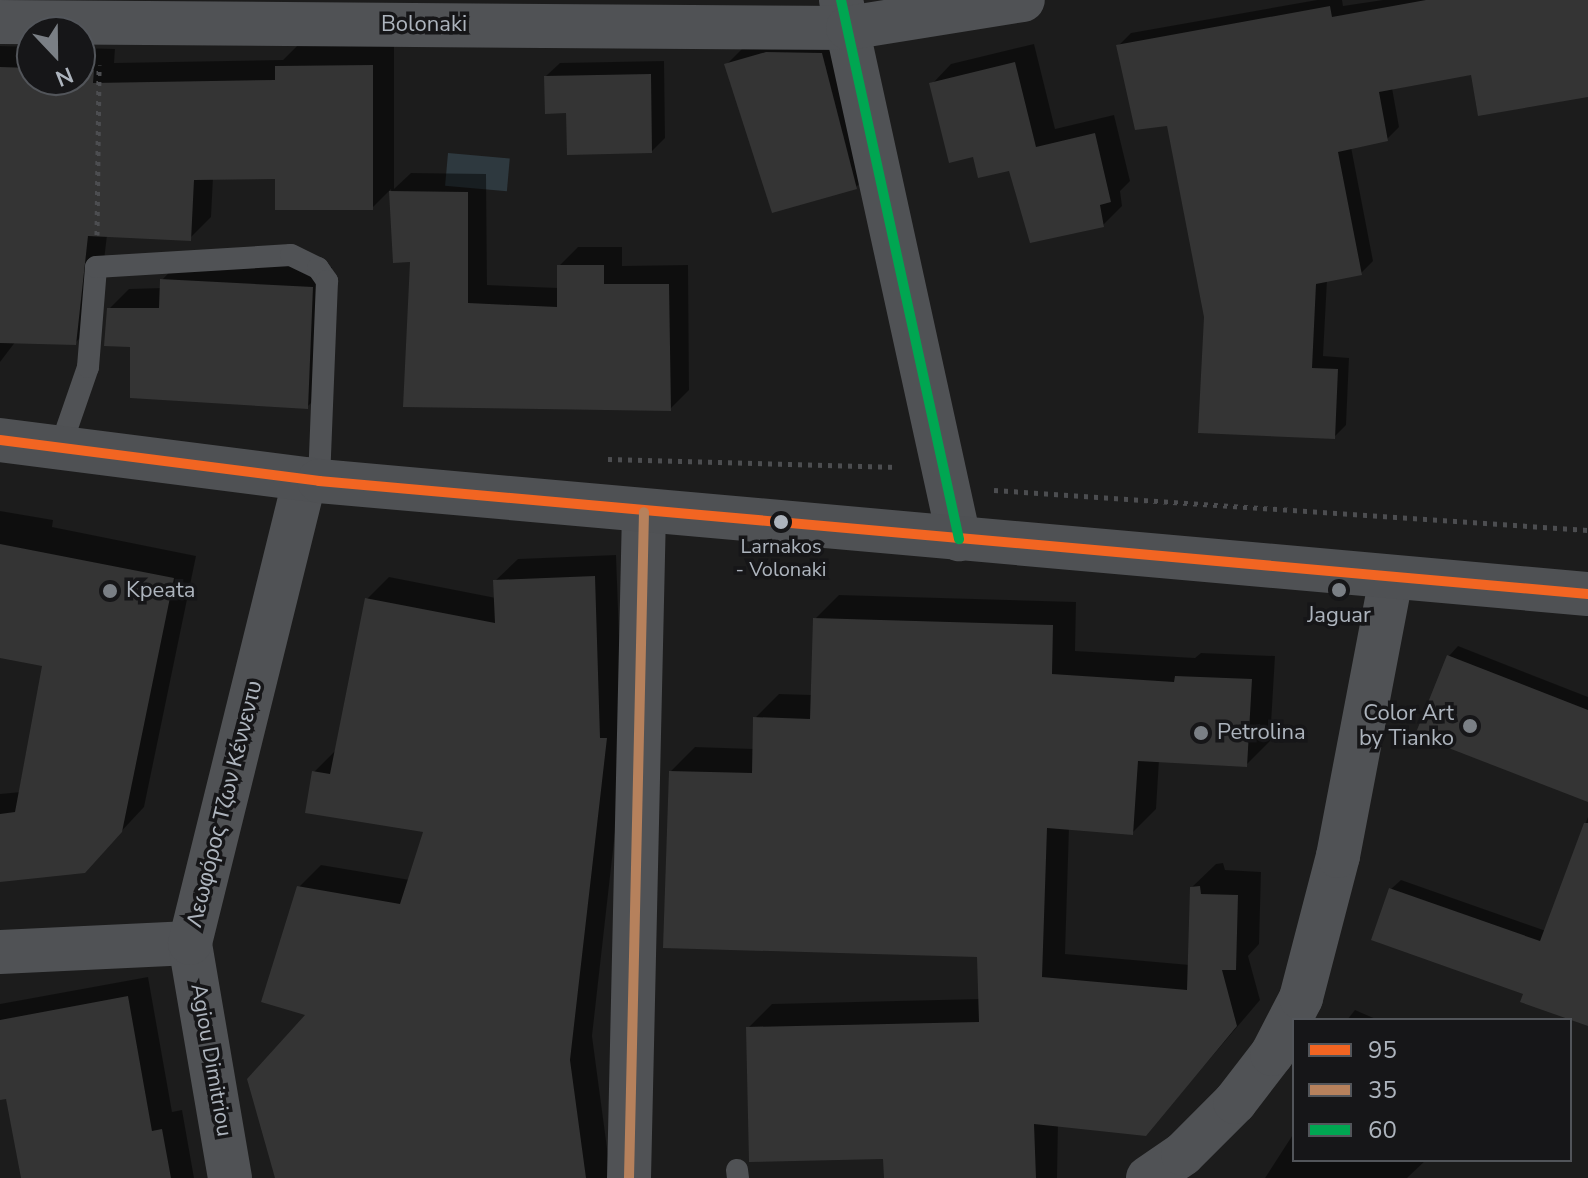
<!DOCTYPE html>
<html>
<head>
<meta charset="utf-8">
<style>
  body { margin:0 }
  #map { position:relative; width:1588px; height:1178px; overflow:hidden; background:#1c1c1c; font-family:"Nunito Sans",sans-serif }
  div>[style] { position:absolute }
  .water>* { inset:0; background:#2e393f; transform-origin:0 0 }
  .shadow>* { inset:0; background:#0007 }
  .building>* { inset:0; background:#343434 }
  .path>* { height:5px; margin-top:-2.5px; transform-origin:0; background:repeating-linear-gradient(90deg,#4c4d50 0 4px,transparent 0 10px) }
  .lane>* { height:22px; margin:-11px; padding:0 11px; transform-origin:11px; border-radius:11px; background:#505255 }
  .street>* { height:44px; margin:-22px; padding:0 22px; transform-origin:22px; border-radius:22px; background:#505255 }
  .secondary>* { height:44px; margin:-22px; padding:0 22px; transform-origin:22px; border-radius:22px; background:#4f5154 }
  .bus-1>* { height:10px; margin:-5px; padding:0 5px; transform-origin:5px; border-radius:5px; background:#f26522 }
  .bus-2>* { height:10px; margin:-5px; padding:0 5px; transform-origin:5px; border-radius:5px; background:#b6815c }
  .bus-3>* { height:10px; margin:-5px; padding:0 5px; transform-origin:5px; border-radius:5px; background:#00a651 }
  .dots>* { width:22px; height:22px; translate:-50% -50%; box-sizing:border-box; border:4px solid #161618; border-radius:50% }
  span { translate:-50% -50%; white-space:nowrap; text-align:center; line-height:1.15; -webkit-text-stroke:7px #161618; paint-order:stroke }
  .bus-label { font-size:20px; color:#adb4bd }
  .street-label { font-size:22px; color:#adb4bd }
  .poi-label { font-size:22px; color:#adb4bd }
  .left { translate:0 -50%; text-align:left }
  .right { translate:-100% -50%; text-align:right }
  .legend { position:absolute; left:1292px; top:1018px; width:280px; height:144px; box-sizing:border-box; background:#161618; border:2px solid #52555a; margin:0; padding:10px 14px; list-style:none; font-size:24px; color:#adb4bd }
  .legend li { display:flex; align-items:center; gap:16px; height:40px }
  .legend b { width:40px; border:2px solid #52555a }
  .north { position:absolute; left:16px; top:16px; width:80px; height:80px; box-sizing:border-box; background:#161618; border:2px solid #52555a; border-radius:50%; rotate:158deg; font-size:22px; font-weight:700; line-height:32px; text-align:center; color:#adb4bd }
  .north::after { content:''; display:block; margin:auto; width:28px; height:36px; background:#7a7f85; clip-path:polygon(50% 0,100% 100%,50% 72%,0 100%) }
</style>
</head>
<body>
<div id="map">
  <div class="water">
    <i style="left:448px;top:153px;width:62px;height:33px;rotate:5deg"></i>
  </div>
  <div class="shadow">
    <i style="clip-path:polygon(1317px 0,1342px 0,1343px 6px,1383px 0,1588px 0,1588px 92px,1473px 73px,1392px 88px,1399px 127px,1387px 139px,1351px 147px,1373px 261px,1361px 273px,1327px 280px,1323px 356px,1349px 358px,1346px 425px,1334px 437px,1206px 317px,1169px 123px,1119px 45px,1131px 33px)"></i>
    <i style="clip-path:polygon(841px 33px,876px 167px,856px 187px,726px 65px,746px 45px)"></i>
    <i style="clip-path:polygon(394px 44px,394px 189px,411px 173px,486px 174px,487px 285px,559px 288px,559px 266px,578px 247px,622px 247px,622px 266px,688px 265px,689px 390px,670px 409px,405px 405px,412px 260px,395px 261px,391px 189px,372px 208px,277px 177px,213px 178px,211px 217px,190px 238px,107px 235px,97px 321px,75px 343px,16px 341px,0 362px,0 46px,32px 47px,32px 80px,80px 80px,80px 48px,115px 49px,114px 63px,283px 60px,298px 45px)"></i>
    <i style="clip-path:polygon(1034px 44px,1055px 129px,1114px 115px,1130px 181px,1120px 191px,1122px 206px,1103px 225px,1011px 168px,974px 155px,932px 84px,951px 64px)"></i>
    <i style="clip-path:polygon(664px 61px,665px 138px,651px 152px,568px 111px,546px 76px,560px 63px)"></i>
    <i style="clip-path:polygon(182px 259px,332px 267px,327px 387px,307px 407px,132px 345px,109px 309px,129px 289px,162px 288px,162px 280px)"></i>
    <i style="clip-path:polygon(0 511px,53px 520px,52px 527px,196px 556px,144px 807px,102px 852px,0 880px,0 794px,21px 792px,45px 664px,0 656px)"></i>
    <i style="clip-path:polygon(616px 555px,622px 716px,628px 717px,592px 1036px,611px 1178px,277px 1178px,308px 1014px,299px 887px,321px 865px,410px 880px,425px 831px,314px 772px,337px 749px,367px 599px,389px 577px,496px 598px,495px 581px,518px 559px)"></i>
    <i style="clip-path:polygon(839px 595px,1076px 602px,1075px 651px,1195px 658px,1201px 653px,1275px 656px,1270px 741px,1246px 765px,1159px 760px,1156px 809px,1132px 833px,1069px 828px,1065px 954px,1190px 965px,1191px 888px,1216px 864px,1223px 863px,1225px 870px,1261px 872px,1259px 944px,1248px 956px,1260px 1000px,1146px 1134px,1058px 1124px,1057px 1178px,886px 1178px,885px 1157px,748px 1028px,772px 1004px,980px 999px,979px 956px,671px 771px,695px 747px,754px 749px,755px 718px,779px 694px,812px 695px,815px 619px)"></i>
    <i style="clip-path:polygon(1458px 646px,1588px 697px,1588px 800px,1449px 656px)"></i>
    <i style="clip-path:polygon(1588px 817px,1588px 1023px,1526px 992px,1391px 889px,1401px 880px,1546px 931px)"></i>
    <i style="clip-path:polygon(148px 977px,172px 1112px,182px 1110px,194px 1178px,23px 1178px,8px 1097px,0 1098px,0 1004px)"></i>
    <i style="clip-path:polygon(1355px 1010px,1378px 1020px,1347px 1020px)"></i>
    <i style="clip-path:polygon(1294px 1133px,1294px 1160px,1426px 1160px,1407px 1178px,1265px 1178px)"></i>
  </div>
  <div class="building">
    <i style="clip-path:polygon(1426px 0,1588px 0,1588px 97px,1478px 116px,1471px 75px,1379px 92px,1388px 141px,1338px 152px,1362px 275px,1316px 284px,1312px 368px,1338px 369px,1335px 439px,1198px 433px,1204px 317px,1167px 126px,1135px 130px,1116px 45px,1330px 6px,1332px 17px)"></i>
    <i style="clip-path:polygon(766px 52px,822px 53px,857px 189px,772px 213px,724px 64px)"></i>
    <i style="clip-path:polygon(1015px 62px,1036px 147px,1095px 133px,1111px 202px,1100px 205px,1104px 227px,1030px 243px,1009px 171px,978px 178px,973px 157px,949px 163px,929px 83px)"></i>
    <i style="clip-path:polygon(373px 65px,373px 210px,275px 210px,275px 179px,194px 180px,191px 241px,88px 236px,76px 345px,0 343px,0 67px,32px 68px,32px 80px,80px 80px,80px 70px,94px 70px,93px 83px,275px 80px,275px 66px)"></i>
    <i style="clip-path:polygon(651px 74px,652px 153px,567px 155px,566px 113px,545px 114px,544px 76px)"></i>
    <i style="clip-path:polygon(389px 191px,468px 192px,468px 303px,557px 307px,557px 265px,604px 265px,604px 284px,669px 284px,671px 411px,403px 407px,410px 262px,393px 263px)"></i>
    <i style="clip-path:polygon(160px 279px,313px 287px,308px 409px,130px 398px,130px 347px,104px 346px,107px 308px,159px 308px)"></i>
    <i style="clip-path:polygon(0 544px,174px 578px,122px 832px,85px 873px,0 882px,0 814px,15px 812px,42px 666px,0 658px)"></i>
    <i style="clip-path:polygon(595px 576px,600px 738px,607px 738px,570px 1060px,586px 1178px,275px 1178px,247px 1079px,305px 1015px,261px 1002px,297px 886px,400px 904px,423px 832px,305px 813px,312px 771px,330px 774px,365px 598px,495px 623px,493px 580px)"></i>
    <i style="clip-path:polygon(813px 618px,1053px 625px,1052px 674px,1174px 682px,1175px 676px,1252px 679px,1247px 767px,1138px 761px,1133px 835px,1047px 828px,1042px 977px,1187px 990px,1190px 887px,1200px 886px,1201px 894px,1238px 895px,1236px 970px,1222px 970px,1237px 1026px,1146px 1136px,1034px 1124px,1036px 1178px,884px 1178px,883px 1159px,749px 1162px,746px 1027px,979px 1022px,977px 957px,663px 948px,669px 771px,752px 773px,753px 717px,810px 719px)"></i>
    <i style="clip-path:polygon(1447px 655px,1588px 710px,1588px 802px,1415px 735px)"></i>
    <i style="clip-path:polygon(1584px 823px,1588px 823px,1588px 1026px,1520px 1002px,1523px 994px,1371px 940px,1389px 888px,1540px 941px)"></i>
    <i style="clip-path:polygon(128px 996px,152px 1131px,162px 1129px,171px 1178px,21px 1178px,6px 1099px,0 1100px,0 1020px)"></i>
  </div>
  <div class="path">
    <i style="left:97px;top:235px;width:170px;rotate:-89.3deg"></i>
    <i style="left:608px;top:459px;width:290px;rotate:1.6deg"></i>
    <i style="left:994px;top:490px;width:595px;rotate:3.85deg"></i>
  </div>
  <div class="lane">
    <i style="left:60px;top:448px;width:86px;rotate:-70.9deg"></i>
    <i style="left:88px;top:367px;width:100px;rotate:-85.4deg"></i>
    <i style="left:96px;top:267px;width:195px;rotate:-3.5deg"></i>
    <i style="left:291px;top:255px;width:30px;rotate:26deg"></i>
    <i style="left:318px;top:268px;width:16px;rotate:55deg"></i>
    <i style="left:327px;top:281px;width:200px;rotate:92.3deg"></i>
    <i style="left:737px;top:1170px;width:8px;rotate:83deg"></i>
  </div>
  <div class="street">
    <i style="left:841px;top:0;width:552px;rotate:77.65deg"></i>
    <i style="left:0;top:22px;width:848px;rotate:0.41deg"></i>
    <i style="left:848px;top:28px;width:177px;rotate:-9.1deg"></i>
    <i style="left:0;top:952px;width:190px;rotate:-2.7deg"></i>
    <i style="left:230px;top:1178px;width:238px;rotate:-99.7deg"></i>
    <i style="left:190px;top:943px;width:478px;rotate:-76.1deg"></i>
    <i style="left:629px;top:1178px;width:666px;rotate:-88.71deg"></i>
    <i style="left:1148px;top:1178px;width:42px;rotate:-34.4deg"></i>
    <i style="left:1183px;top:1154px;width:74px;rotate:-45deg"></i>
    <i style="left:1235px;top:1102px;width:61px;rotate:-52.4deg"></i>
    <i style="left:1272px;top:1054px;width:63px;rotate:-62.6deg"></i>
    <i style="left:1301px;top:998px;width:147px;rotate:-75.4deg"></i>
    <i style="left:1338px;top:856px;width:284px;rotate:-79.2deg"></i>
  </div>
  <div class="secondary">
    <i style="left:0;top:440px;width:322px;rotate:7.3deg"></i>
    <i style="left:319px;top:481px;width:1274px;rotate:5.09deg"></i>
  </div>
  <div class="bus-1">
    <i style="left:0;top:440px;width:322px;rotate:7.3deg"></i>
    <i style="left:319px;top:481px;width:1274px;rotate:5.09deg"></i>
  </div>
  <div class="bus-2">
    <i style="left:629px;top:1178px;width:666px;rotate:-88.71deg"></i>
  </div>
  <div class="bus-3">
    <i style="left:841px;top:0;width:552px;rotate:77.65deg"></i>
  </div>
  <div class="dots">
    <i style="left:781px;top:522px;background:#adb4bd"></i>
    <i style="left:1339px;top:590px;background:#7a7f85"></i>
    <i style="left:110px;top:591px;background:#7a7f85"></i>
    <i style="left:1470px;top:726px;background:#7a7f85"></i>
    <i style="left:1201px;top:733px;background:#7a7f85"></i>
  </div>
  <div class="bus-label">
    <span style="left:781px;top:558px">Larnakos<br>- Volonaki</span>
  </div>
  <div class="street-label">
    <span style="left:424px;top:25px">Bolonaki</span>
    <span style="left:225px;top:804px;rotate:-76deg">Λεωφόρος Τζων Κέννεντυ</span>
    <span style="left:211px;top:1060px;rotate:80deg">Agiou Dimitriou</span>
  </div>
  <div class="poi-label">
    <span class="left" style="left:126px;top:591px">Kpeata</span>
    <span style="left:1339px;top:616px">Jaguar</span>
    <span class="right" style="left:1454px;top:726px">Color Art<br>by Tianko</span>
    <span class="left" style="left:1217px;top:733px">Petrolina</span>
  </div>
  <ul class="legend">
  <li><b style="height:10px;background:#f26522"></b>95</li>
  <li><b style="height:10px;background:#b6815c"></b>35</li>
  <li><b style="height:10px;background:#00a651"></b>60</li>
  </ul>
  <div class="north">N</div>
</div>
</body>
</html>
